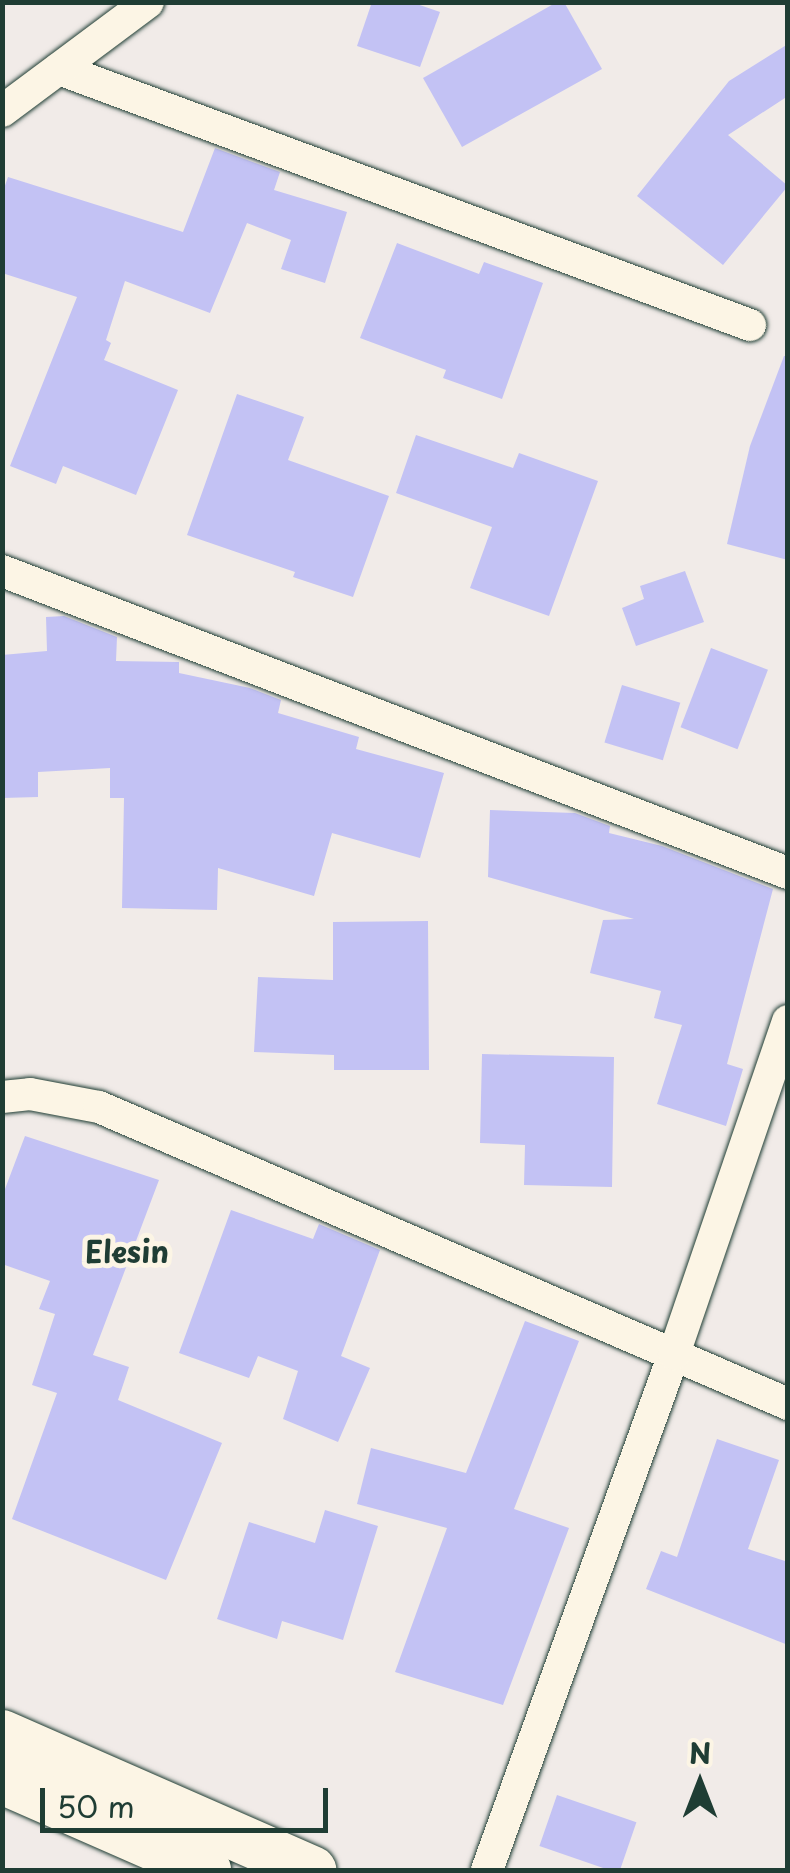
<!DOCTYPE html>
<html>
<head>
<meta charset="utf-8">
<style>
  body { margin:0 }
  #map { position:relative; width:790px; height:1873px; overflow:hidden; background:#f1ebe8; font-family:"Playpen Sans",sans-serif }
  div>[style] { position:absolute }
  .building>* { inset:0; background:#c3c2f4; transform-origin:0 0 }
  .roads { filter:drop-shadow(0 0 2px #1f3d34) drop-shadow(0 0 2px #1f3d34) }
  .minor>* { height:32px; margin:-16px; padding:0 16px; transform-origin:16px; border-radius:16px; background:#fcf5e5 }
  .secondary>* { height:48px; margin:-24px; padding:0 24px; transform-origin:24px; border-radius:24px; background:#fcf5e5 }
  span { translate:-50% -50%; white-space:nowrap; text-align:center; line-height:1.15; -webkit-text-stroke:10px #fcf5e5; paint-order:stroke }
  .quarter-label { font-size:30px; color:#1f3d34; font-weight:700 }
  .frame { position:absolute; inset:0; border:5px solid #1f3d34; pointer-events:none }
  .north { position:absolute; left:650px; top:1733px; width:100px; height:100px; -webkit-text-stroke:8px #fcf5e5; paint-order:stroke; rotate:0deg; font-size:28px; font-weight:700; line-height:40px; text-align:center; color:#1f3d34 }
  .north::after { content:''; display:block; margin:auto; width:35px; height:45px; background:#1f3d34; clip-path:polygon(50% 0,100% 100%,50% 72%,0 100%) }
  .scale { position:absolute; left:40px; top:1788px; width:288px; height:45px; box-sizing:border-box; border:5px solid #1f3d34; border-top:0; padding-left:12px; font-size:30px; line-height:35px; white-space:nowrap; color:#1f3d34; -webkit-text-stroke:8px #fcf5e5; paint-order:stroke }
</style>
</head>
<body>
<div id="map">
  <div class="building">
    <i style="clip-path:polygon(372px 2px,411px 2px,440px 12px,420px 67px,357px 46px)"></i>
    <i style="clip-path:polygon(557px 2px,564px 2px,602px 69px,462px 147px,423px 78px)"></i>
    <i style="clip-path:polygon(788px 44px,788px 96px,728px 135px,788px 186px,723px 265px,637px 196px,729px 81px)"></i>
    <i style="clip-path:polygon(215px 148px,280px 172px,274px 190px,347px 212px,325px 283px,281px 269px,291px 240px,247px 223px,210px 313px,125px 281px,106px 340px,111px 343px,104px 360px,178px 390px,136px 495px,63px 466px,56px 484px,10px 466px,77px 297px,2px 273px,2px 194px,8px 177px,183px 232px)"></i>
    <i style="clip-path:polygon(397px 243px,479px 274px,484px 262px,543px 283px,502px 399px,443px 378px,446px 370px,360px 338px)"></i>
    <i style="clip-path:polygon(784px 356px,788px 356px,788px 560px,727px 544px,750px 446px)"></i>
    <i style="clip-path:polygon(237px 394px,304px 417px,288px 460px,389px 496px,353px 597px,293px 577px,295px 572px,187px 535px)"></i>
    <i style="clip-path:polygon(416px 435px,513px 468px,519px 453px,598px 481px,549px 616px,470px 588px,492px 527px,396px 493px)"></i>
    <i style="clip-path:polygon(685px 571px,704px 622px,636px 646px,622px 608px,644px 599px,640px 586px)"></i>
    <i style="clip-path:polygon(64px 616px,117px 637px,116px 661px,179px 662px,179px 673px,250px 688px,281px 700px,278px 713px,359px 737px,356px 749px,444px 773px,420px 858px,332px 833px,314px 896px,218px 868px,217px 910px,122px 908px,124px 798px,110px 798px,110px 768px,38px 772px,38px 797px,2px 798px,2px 655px,47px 651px,46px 617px)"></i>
    <i style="left:711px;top:648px;width:61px;height:85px;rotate:21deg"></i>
    <i style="left:622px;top:685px;width:61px;height:60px;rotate:17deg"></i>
    <i style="clip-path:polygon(490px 810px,575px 813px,610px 826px,609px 833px,662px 846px,773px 889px,727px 1064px,743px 1069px,726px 1126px,657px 1104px,682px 1025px,654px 1018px,661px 991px,590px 973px,603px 920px,634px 919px,488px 877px)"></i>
    <i style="clip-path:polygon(428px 921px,429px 1070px,334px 1070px,334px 1055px,254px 1052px,258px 977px,333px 980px,333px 922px)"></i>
    <i style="clip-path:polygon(482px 1054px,614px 1057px,612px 1187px,524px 1185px,525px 1145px,480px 1143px)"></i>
    <i style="clip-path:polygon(25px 1136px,159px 1180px,93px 1355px,129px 1367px,118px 1400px,222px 1443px,166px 1580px,12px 1519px,57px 1393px,32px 1385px,55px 1314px,39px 1309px,50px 1281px,2px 1264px,2px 1197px)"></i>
    <i style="clip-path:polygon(231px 1210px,313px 1239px,319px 1224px,380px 1250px,341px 1356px,370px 1368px,338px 1442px,283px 1419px,298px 1371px,258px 1356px,249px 1378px,179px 1353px)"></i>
    <i style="clip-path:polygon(525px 1321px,579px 1341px,514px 1509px,569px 1528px,503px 1705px,395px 1672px,447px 1528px,357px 1504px,371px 1448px,466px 1473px)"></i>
    <i style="clip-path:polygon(717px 1439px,779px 1460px,748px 1549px,788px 1562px,788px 1645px,646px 1589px,661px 1551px,677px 1557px)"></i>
    <i style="clip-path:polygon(325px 1510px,378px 1526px,343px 1640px,282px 1621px,277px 1639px,217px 1619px,249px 1522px,315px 1543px)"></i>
    <i style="left:557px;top:1795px;width:84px;height:54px;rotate:19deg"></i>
  </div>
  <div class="roads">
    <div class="minor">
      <i style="left:59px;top:69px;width:737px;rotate:20.33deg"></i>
      <i style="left:2px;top:111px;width:182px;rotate:-36.7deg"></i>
      <i style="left:2px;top:571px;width:842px;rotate:21.02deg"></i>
      <i style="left:2px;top:1097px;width:28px;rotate:-6deg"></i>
      <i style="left:30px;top:1094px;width:70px;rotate:10.7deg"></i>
      <i style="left:99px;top:1107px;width:750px;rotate:23.32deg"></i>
      <i style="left:487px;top:1870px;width:549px;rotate:-70.08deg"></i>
      <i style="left:674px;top:1354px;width:352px;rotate:-71.1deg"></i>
    </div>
    <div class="secondary">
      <i style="left:2px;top:1734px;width:339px;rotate:23.7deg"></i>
      <i style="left:2px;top:1780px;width:224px;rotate:23.7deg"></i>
    </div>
  </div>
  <div class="quarter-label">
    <span style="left:127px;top:1251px">Elesin</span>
  </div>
  <div class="frame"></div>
  <div class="north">N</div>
  <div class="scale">50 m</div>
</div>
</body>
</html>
